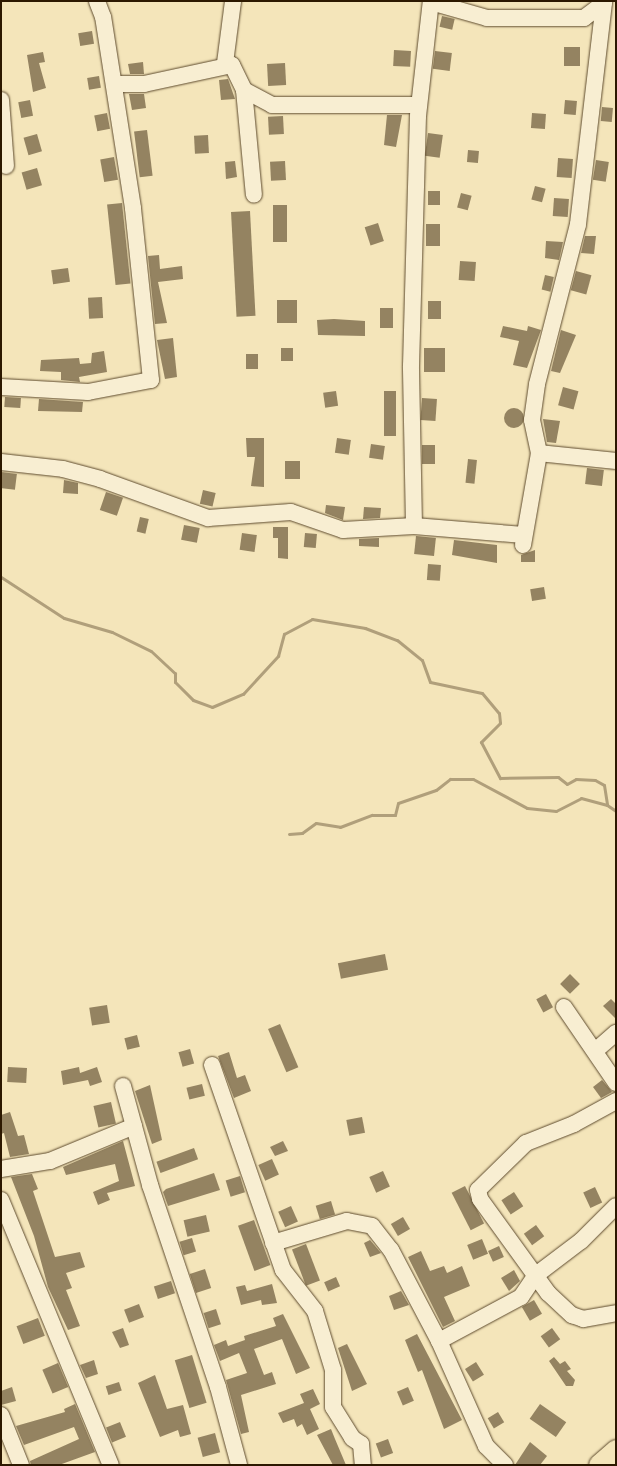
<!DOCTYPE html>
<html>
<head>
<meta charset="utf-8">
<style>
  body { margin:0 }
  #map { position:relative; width:617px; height:1466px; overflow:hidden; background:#f4e5ba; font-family:"Sorts Mill Goudy",serif }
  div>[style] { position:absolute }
  .stream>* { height:3px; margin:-1.5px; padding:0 1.5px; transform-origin:1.5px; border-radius:1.5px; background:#b09f7b }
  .building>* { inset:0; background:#948361; transform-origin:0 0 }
  .round { border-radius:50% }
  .roads { filter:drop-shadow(0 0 1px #5e4b2e) drop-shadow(0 0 1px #5e4b2e) }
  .minor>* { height:16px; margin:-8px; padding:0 8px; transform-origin:8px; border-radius:8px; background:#f8eed2 }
  .major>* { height:20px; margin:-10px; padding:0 10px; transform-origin:10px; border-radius:10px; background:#f4e5ba }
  span { translate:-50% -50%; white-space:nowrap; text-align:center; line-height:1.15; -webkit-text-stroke:4.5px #f8eed2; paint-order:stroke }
  .frame { position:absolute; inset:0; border:2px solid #2c1800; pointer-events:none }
</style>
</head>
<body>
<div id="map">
  <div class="stream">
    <i style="left:1px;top:577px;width:75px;rotate:33.1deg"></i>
    <i style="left:64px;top:618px;width:50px;rotate:16.3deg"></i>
    <i style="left:112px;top:632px;width:43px;rotate:26deg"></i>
    <i style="left:151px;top:651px;width:33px;rotate:43deg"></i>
    <i style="left:175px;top:673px;width:9px;rotate:90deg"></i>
    <i style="left:175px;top:682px;width:25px;rotate:45deg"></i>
    <i style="left:193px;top:700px;width:20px;rotate:20deg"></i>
    <i style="left:212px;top:707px;width:34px;rotate:-23deg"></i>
    <i style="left:243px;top:694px;width:52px;rotate:-47.4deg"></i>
    <i style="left:278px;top:656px;width:23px;rotate:-75deg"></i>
    <i style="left:284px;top:634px;width:32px;rotate:-28deg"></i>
    <i style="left:312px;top:619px;width:54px;rotate:9.6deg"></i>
    <i style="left:365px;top:628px;width:34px;rotate:21deg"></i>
    <i style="left:397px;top:640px;width:32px;rotate:39deg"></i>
    <i style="left:422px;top:660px;width:23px;rotate:70deg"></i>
    <i style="left:430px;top:682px;width:53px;rotate:11.9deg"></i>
    <i style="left:482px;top:693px;width:26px;rotate:50deg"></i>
    <i style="left:499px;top:713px;width:10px;rotate:84deg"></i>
    <i style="left:500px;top:723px;width:27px;rotate:135deg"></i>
    <i style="left:481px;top:742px;width:41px;rotate:62.2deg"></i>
    <i style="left:500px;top:778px;width:58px;rotate:-1deg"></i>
    <i style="left:558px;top:777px;width:11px;rotate:38deg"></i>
    <i style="left:567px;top:784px;width:10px;rotate:-29deg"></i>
    <i style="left:576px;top:779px;width:19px;rotate:3deg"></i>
    <i style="left:595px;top:780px;width:10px;rotate:29deg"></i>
    <i style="left:604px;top:785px;width:20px;rotate:81deg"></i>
    <i style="left:607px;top:805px;width:11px;rotate:34deg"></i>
    <i style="left:289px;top:834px;width:13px;rotate:-4deg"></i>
    <i style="left:302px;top:833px;width:17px;rotate:-36deg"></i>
    <i style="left:316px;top:823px;width:24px;rotate:9deg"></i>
    <i style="left:340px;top:827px;width:34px;rotate:-21deg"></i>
    <i style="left:372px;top:815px;width:23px"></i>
    <i style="left:395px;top:815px;width:12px;rotate:-76deg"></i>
    <i style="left:398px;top:803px;width:40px;rotate:-18.9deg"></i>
    <i style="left:436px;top:790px;width:18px;rotate:-38deg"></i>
    <i style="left:450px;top:779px;width:23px"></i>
    <i style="left:473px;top:779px;width:61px;rotate:28.2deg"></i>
    <i style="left:527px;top:808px;width:29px;rotate:6deg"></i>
    <i style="left:556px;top:811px;width:28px;rotate:-27deg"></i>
    <i style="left:581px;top:798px;width:27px;rotate:15deg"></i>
  </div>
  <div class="building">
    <i style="left:442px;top:16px;width:13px;height:11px;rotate:13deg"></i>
    <i style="left:92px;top:31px;width:13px;height:14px;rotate:81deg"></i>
    <i style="left:564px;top:47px;width:16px;height:19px"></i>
    <i style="left:394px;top:50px;width:17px;height:16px;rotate:3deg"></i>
    <i style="left:435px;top:51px;width:17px;height:18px;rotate:7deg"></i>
    <i style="clip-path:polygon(43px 52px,45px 62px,39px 63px,46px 88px,33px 92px,27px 55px)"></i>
    <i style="clip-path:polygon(143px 62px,144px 74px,130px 74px,128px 64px)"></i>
    <i style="left:285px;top:63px;width:22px;height:18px;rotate:87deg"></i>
    <i style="left:99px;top:76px;width:12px;height:12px;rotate:81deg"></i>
    <i style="clip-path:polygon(228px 79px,235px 99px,221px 100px,219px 80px)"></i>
    <i style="clip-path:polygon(129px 94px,144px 94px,146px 108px,132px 110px)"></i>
    <i style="left:30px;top:100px;width:16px;height:12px;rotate:79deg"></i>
    <i style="left:565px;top:100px;width:12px;height:14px;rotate:5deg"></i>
    <i style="left:602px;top:107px;width:11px;height:14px;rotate:5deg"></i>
    <i style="left:107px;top:113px;width:16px;height:13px;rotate:79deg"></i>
    <i style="left:532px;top:113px;width:14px;height:15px;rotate:4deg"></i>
    <i style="clip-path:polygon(387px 115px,402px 115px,396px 147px,384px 145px)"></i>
    <i style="left:283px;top:116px;width:18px;height:15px;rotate:87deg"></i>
    <i style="left:147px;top:130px;width:46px;height:13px;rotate:83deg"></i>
    <i style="left:428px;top:133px;width:15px;height:23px;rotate:8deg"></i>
    <i style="left:37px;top:134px;width:18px;height:14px;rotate:74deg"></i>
    <i style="left:208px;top:135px;width:18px;height:14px;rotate:87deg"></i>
    <i style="left:468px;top:150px;width:11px;height:12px;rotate:5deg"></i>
    <i style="left:114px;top:157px;width:23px;height:14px;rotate:80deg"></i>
    <i style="left:558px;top:158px;width:15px;height:19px;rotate:4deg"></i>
    <i style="left:596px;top:160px;width:13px;height:20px;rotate:9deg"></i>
    <i style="clip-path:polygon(235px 161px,237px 177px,226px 179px,225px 162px)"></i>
    <i style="left:285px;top:161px;width:19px;height:15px;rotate:87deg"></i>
    <i style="left:37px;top:168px;width:18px;height:16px;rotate:74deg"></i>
    <i style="left:535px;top:186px;width:11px;height:14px;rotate:15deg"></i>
    <i style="left:428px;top:191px;width:12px;height:14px"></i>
    <i style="left:461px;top:193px;width:11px;height:15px;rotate:15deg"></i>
    <i style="left:554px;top:198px;width:15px;height:18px;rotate:4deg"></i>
    <i style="left:122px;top:203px;width:81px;height:15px;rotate:84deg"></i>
    <i style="left:287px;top:205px;width:37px;height:14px;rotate:90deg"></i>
    <i style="left:250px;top:211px;width:105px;height:19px;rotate:87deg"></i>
    <i style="left:378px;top:223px;width:19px;height:14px;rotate:72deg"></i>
    <i style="left:426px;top:224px;width:14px;height:22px"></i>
    <i style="clip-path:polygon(585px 236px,596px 236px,594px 254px,581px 253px)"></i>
    <i style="clip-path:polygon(546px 241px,563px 242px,559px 260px,545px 258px)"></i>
    <i style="clip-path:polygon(159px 255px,160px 269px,182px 266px,183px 279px,158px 282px,167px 323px,155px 324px,148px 256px)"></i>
    <i style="left:460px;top:261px;width:16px;height:19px;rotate:4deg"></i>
    <i style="left:68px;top:268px;width:14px;height:17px;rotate:82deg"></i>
    <i style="left:576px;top:271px;width:16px;height:20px;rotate:15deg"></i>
    <i style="left:545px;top:275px;width:9px;height:15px;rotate:13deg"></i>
    <i style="left:102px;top:297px;width:21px;height:14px;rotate:87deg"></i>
    <i style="left:277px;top:300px;width:20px;height:23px"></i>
    <i style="left:428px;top:301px;width:13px;height:18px"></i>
    <i style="left:380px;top:308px;width:13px;height:20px"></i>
    <i style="clip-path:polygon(334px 319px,365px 321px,365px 336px,318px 335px,317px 320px)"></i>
    <i style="clip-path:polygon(503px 326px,527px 331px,528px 326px,541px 330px,527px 368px,513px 365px,519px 341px,500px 337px)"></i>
    <i style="clip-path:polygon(561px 330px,576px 335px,560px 373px,551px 371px)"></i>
    <i style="clip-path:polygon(173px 338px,177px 377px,165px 379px,157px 340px)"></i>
    <i style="left:293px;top:348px;width:13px;height:12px;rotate:90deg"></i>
    <i style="left:445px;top:348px;width:24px;height:21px;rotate:90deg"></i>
    <i style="clip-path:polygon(104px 351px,107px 372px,79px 377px,80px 382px,61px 380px,61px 372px,40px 371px,41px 360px,79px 358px,80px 364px,91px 363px,92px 353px)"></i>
    <i style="left:246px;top:354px;width:12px;height:15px"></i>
    <i style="left:563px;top:387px;width:16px;height:19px;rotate:15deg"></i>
    <i style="left:336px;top:391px;width:15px;height:13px;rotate:82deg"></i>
    <i style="left:384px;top:391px;width:12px;height:45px"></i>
    <i style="left:5px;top:397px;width:16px;height:10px;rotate:4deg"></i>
    <i style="left:422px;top:398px;width:15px;height:22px;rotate:4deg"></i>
    <i style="clip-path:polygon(39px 399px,83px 402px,82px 412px,38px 411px)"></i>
    <i class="round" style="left:504px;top:408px;width:20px;height:20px"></i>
    <i style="clip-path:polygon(543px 419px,560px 421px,556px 443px,547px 442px)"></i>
    <i style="clip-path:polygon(246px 438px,264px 438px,264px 487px,251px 486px,255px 457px,247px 457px)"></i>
    <i style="left:337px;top:438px;width:14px;height:15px;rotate:8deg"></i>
    <i style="left:371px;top:444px;width:14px;height:14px;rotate:8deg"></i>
    <i style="left:422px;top:445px;width:13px;height:19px"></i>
    <i style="left:468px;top:459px;width:9px;height:24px;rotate:6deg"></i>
    <i style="left:300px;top:461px;width:18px;height:15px;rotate:90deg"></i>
    <i style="left:587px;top:468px;width:17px;height:16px;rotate:7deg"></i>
    <i style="left:1px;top:472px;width:16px;height:16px;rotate:7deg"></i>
    <i style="clip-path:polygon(64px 480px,78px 483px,78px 494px,63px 493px)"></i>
    <i style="left:203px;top:490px;width:13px;height:14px;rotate:13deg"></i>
    <i style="left:106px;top:492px;width:18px;height:19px;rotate:19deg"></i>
    <i style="clip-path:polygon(326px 505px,345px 507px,343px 520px,325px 513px)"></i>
    <i style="clip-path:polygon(364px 507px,381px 508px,380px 518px,363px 519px)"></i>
    <i style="left:140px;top:517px;width:9px;height:15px;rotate:13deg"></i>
    <i style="left:184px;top:525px;width:16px;height:15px;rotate:11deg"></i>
    <i style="clip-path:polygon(273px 527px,288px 527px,288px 559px,278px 558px,278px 538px,273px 538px)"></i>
    <i style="left:242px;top:533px;width:15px;height:17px;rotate:8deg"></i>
    <i style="left:305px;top:533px;width:12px;height:14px;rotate:5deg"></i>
    <i style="left:416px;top:536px;width:20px;height:18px;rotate:6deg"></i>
    <i style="clip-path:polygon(379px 538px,379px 547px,359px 546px,359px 539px)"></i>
    <i style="clip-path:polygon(454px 540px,497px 545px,497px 563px,452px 555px)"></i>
    <i style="clip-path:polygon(535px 550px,535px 562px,521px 562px,521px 555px)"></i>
    <i style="left:428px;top:564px;width:13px;height:16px;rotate:4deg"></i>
    <i style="left:544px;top:587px;width:12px;height:14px;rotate:81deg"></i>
    <i style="left:385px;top:954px;width:16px;height:48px;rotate:79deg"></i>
    <i style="left:570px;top:974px;width:14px;height:14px;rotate:45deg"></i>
    <i style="left:546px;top:994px;width:15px;height:11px;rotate:62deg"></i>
    <i style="clip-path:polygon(611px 999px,616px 1004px,616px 1019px,603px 1006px)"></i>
    <i style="left:107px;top:1005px;width:18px;height:18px;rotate:81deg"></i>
    <i style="left:280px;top:1024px;width:47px;height:13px;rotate:67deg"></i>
    <i style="left:137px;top:1035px;width:12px;height:13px;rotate:76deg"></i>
    <i style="left:190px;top:1049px;width:15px;height:12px;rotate:74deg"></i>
    <i style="clip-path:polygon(229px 1052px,237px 1078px,245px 1075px,251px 1091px,234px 1098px,218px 1056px)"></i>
    <i style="left:8px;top:1067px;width:19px;height:15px;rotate:3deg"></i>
    <i style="clip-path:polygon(79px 1067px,80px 1073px,97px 1067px,102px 1082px,90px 1086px,88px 1080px,63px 1085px,61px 1071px)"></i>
    <i style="clip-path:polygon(602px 1080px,612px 1092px,601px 1098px,593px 1087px)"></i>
    <i style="left:202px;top:1084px;width:12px;height:16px;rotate:76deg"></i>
    <i style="clip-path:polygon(150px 1085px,162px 1140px,152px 1144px,135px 1091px)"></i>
    <i style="left:111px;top:1102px;width:22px;height:18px;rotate:77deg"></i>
    <i style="clip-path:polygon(10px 1112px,18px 1136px,24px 1135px,29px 1154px,10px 1157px,4px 1133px,1px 1134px,1px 1115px)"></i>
    <i style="left:362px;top:1117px;width:16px;height:16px;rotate:79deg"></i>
    <i style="clip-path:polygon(123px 1141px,135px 1186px,107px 1193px,110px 1200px,98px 1205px,93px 1192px,119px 1181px,115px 1164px,66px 1175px,63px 1167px)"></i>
    <i style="clip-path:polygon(283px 1141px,288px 1151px,275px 1156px,270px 1147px)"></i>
    <i style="left:194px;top:1148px;width:12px;height:40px;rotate:70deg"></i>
    <i style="left:272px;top:1159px;width:17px;height:15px;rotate:66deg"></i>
    <i style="left:383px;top:1171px;width:17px;height:15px;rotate:66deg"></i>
    <i style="clip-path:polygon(214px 1173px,220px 1190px,168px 1206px,163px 1192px,166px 1189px)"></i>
    <i style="clip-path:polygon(32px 1174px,38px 1189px,33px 1191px,55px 1257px,80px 1252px,85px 1267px,66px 1273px,72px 1288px,66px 1290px,80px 1326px,68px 1330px,48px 1287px,34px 1236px,11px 1177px)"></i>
    <i style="left:240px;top:1176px;width:17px;height:15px;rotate:73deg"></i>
    <i style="left:465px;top:1186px;width:42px;height:15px;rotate:63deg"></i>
    <i style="left:595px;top:1187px;width:17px;height:13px;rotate:65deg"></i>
    <i style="left:514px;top:1192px;width:17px;height:15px;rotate:57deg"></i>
    <i style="left:331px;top:1201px;width:14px;height:16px;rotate:73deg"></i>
    <i style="left:291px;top:1206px;width:17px;height:14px;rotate:66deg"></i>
    <i style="left:206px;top:1215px;width:17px;height:23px;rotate:77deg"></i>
    <i style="left:403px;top:1217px;width:14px;height:14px;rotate:60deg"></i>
    <i style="left:254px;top:1220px;width:48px;height:17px;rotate:70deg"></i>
    <i style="left:536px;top:1225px;width:14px;height:15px;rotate:54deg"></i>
    <i style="left:192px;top:1238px;width:14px;height:13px;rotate:73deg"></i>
    <i style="left:482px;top:1239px;width:16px;height:16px;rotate:68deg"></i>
    <i style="clip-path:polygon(370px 1240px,381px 1253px,370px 1257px,364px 1243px)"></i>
    <i style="left:306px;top:1244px;width:39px;height:15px;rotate:69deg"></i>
    <i style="left:499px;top:1246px;width:12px;height:12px;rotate:66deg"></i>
    <i style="clip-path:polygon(421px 1251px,430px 1271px,444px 1266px,447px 1273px,462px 1266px,470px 1286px,444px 1297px,455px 1321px,443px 1327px,408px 1257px)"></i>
    <i style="left:205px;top:1269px;width:20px;height:16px;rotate:72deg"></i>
    <i style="clip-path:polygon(514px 1270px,520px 1281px,509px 1291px,501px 1278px)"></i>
    <i style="left:336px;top:1277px;width:10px;height:13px;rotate:66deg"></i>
    <i style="left:171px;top:1281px;width:13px;height:18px;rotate:72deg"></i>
    <i style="clip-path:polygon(272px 1284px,277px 1303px,262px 1305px,261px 1300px,241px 1305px,236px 1287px,245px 1285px,247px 1291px)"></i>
    <i style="clip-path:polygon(401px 1291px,409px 1305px,394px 1310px,389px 1296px)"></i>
    <i style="left:534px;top:1300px;width:16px;height:14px;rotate:60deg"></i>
    <i style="left:139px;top:1304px;width:14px;height:16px;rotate:69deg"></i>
    <i style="left:216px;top:1309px;width:16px;height:13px;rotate:72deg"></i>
    <i style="clip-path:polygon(283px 1314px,310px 1368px,296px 1374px,282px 1339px,254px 1349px,264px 1375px,272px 1372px,276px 1384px,241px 1395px,249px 1432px,241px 1434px,226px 1380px,247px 1373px,239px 1353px,220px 1361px,214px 1345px,226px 1340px,228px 1346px,245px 1340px,244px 1336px,276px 1326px,273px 1318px)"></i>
    <i style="left:38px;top:1318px;width:19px;height:23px;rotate:69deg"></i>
    <i style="clip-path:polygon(123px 1328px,129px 1345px,120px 1348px,112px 1332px)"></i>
    <i style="left:552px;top:1328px;width:14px;height:14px;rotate:54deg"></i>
    <i style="clip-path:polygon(417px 1334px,462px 1420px,444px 1429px,422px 1370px,418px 1372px,405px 1340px)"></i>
    <i style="clip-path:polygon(347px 1344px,367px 1384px,352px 1391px,338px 1348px)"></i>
    <i style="left:192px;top:1355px;width:50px;height:18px;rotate:73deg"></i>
    <i style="clip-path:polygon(554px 1357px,560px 1364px,565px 1361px,571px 1369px,567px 1371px,575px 1380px,573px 1386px,566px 1386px,549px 1361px)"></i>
    <i style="clip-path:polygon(94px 1360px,98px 1374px,86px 1378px,80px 1365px)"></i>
    <i style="left:476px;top:1362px;width:15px;height:13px;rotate:58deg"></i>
    <i style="left:58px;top:1363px;width:26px;height:17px;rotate:67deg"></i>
    <i style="clip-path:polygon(155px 1375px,167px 1409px,183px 1405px,191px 1434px,180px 1437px,178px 1430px,160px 1437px,138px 1383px)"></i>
    <i style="left:119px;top:1382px;width:9px;height:14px;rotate:72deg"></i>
    <i style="clip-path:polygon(12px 1387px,16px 1401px,1px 1405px,1px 1391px)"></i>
    <i style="left:408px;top:1387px;width:15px;height:12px;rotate:67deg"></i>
    <i style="clip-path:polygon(313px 1389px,320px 1404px,310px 1409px,319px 1429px,307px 1435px,302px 1424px,297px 1427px,294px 1419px,283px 1423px,278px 1413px,304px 1403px,300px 1394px)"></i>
    <i style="clip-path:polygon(75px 1404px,95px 1452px,59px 1465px,31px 1465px,30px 1461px,79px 1439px,74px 1427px,24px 1445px,16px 1426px,65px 1412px,64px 1409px)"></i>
    <i style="left:540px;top:1404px;width:32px;height:18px;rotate:35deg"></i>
    <i style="left:498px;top:1412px;width:12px;height:12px;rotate:59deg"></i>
    <i style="left:120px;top:1422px;width:16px;height:15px;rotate:68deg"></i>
    <i style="clip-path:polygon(331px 1429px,335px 1439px,346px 1465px,333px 1465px,317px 1435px)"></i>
    <i style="left:215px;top:1433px;width:20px;height:18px;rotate:75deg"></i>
    <i style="left:388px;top:1439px;width:15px;height:13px;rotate:70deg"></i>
    <i style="clip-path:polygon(530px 1442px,547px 1456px,540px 1465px,515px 1465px)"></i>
  </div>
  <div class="roads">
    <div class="minor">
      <i style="left:431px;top:2px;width:58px;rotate:15.9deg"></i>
      <i style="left:487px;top:18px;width:97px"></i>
      <i style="left:584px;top:18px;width:25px;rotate:-37deg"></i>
      <i style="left:225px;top:63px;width:63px;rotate:-82.6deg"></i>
      <i style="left:114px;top:84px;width:30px"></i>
      <i style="left:144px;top:84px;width:90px;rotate:-12.2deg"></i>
      <i style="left:232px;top:65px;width:28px;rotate:64deg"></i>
      <i style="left:244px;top:90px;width:105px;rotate:84.6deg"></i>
      <i style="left:244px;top:90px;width:32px;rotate:28deg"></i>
      <i style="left:272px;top:105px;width:147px"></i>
      <i style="left:1px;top:100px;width:66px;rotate:85.7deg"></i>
      <i style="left:1px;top:387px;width:87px;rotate:3.3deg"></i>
      <i style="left:88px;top:392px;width:64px;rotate:-10.8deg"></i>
      <i style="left:151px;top:380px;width:173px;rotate:-96deg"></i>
      <i style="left:133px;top:208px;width:193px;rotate:-98.9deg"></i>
      <i style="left:103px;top:17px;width:17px;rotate:-111deg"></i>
      <i style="left:539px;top:453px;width:77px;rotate:5.9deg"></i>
      <i style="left:1px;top:462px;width:62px;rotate:6.4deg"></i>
      <i style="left:63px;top:469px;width:38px;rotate:15deg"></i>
      <i style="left:100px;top:479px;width:115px;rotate:19.9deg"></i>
      <i style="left:208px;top:518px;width:83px;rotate:-4.1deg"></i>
      <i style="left:291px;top:512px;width:55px;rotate:19.1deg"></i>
      <i style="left:343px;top:530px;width:71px;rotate:-3.2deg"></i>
      <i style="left:414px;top:526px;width:110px;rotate:4.7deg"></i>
      <i style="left:414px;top:526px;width:160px;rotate:-91.1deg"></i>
      <i style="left:411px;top:366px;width:250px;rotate:-88.4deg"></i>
      <i style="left:418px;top:116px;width:116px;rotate:-83.6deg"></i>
      <i style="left:523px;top:545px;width:93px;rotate:-80.1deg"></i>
      <i style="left:539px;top:453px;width:34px;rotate:-102deg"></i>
      <i style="left:532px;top:420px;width:36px;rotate:-82deg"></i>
      <i style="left:537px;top:384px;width:165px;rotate:-75.6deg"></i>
      <i style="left:578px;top:224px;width:225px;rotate:-83.3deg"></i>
      <i style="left:564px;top:1007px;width:92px;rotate:55.6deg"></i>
      <i style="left:595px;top:1051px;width:28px;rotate:-41deg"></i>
      <i style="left:212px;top:1065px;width:217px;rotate:70.9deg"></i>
      <i style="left:283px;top:1270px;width:52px;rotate:52deg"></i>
      <i style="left:315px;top:1311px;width:62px;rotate:73deg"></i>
      <i style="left:333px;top:1370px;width:37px;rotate:90deg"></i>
      <i style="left:333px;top:1407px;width:36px;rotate:58deg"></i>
      <i style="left:352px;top:1438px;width:11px;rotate:34deg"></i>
      <i style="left:361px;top:1444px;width:21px;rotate:85deg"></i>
      <i style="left:123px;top:1086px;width:103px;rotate:74.7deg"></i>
      <i style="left:150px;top:1185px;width:213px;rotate:71.4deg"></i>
      <i style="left:218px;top:1387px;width:81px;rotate:74.9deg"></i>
      <i style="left:616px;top:1101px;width:48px;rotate:151.3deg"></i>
      <i style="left:574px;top:1124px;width:52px;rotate:158.4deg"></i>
      <i style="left:526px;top:1143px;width:67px;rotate:135.6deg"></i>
      <i style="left:478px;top:1190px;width:9px;rotate:77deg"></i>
      <i style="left:480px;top:1199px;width:116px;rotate:54.1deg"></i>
      <i style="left:548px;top:1293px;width:33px;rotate:43deg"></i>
      <i style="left:572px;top:1315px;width:12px;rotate:20deg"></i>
      <i style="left:583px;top:1319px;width:34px;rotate:-10deg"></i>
      <i style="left:1px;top:1169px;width:50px;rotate:-9.3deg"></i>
      <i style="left:50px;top:1161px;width:91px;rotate:-22.6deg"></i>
      <i style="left:1px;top:1200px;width:287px;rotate:67.5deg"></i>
      <i style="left:273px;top:1243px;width:77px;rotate:-16.6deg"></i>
      <i style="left:347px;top:1221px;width:25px;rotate:11deg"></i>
      <i style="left:372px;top:1226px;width:31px;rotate:52deg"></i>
      <i style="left:391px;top:1250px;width:103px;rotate:62.2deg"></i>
      <i style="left:1px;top:1415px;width:54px;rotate:68.2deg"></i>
      <i style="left:505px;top:1465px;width:27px;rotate:-135deg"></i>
      <i style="left:486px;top:1446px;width:115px;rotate:-114.1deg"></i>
      <i style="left:439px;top:1341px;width:93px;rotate:-28.2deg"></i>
      <i style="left:521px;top:1297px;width:27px;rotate:-56deg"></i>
      <i style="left:536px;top:1275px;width:56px;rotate:-37.1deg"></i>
      <i style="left:581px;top:1241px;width:49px;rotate:-45deg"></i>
    </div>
    <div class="major">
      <i style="left:599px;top:1465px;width:23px;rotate:-41deg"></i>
    </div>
  </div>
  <div class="frame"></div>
</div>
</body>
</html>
